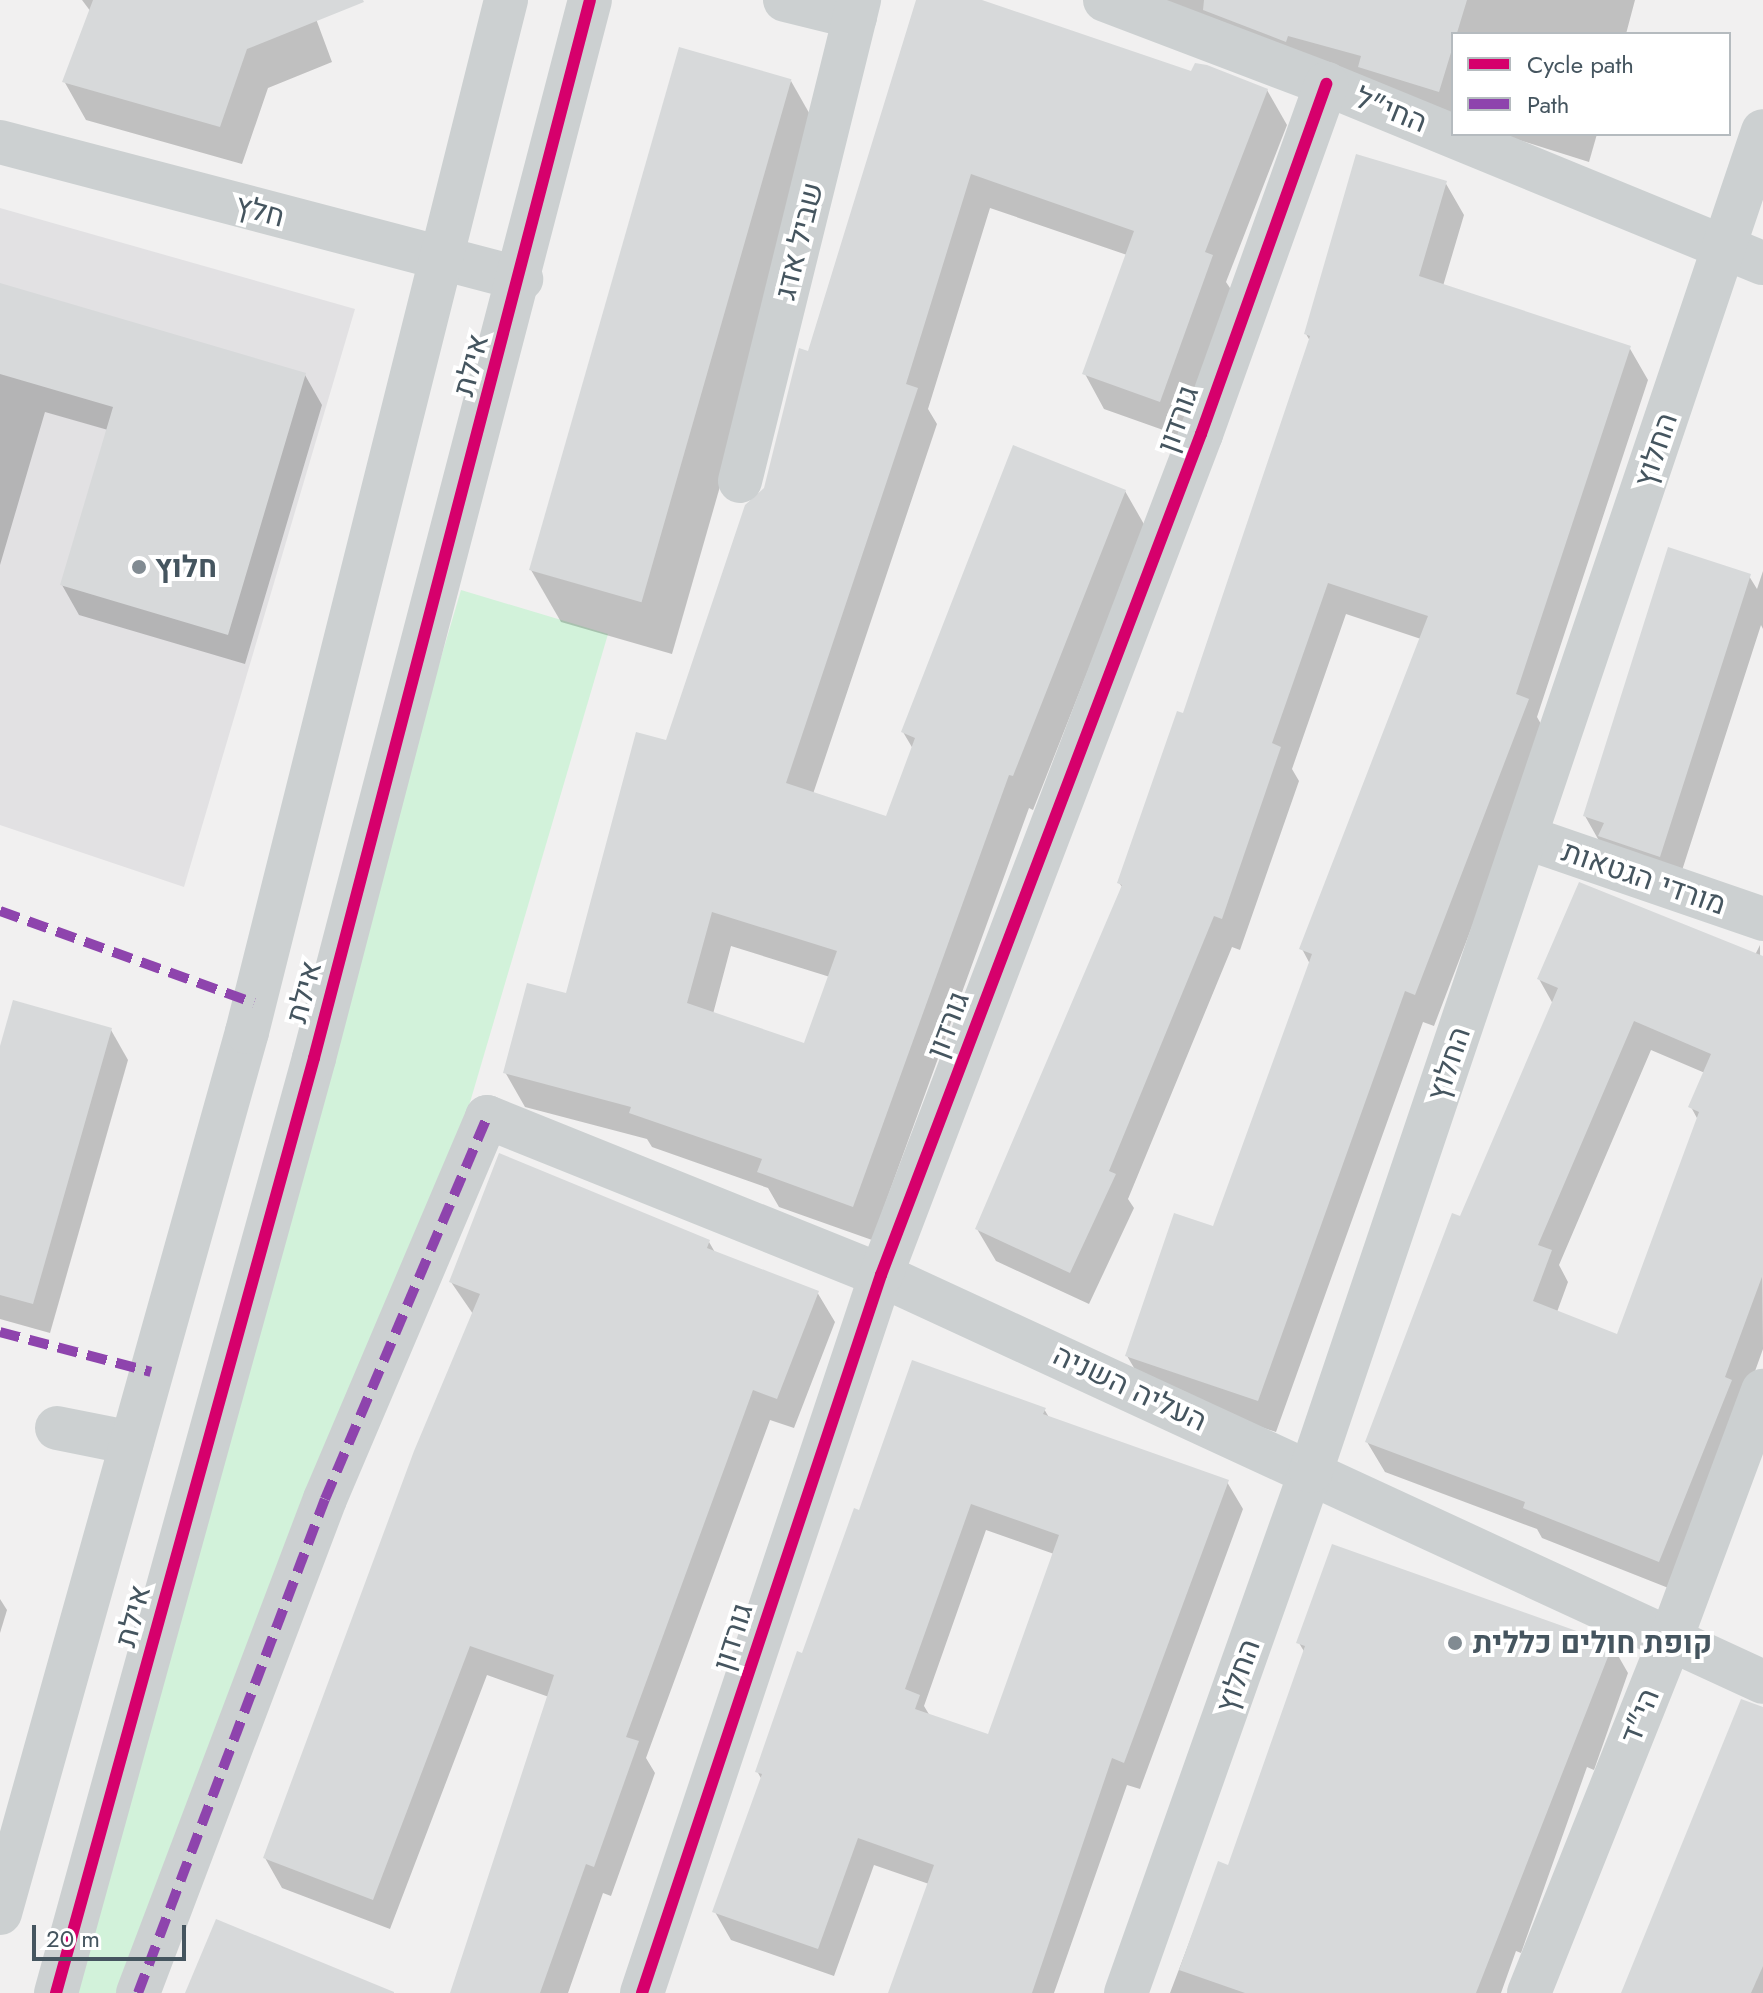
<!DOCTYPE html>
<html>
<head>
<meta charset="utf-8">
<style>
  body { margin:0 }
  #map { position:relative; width:1763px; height:1993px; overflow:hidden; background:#f1f0f0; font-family:Jost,Heebo,sans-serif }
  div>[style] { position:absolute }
  .education>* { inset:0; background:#e2e1e3 }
  .green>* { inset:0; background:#d2f2da }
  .shadow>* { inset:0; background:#0003 }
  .building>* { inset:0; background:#d7d9da; transform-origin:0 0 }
  .minor>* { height:44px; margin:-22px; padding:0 22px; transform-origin:22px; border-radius:22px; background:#ccd0d1 }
  .quiet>* { height:10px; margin-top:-5px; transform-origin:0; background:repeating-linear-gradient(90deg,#8e44ad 0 20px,transparent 0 30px) }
  .cycleway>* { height:12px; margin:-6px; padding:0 6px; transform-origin:6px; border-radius:6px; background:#d6006c }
  .dots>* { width:22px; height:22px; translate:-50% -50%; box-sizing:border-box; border:4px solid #fff; border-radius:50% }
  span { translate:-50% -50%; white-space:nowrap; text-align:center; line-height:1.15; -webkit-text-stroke:8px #fff; paint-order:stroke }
  .street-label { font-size:30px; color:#45555f }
  .poi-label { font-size:30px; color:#45555f; font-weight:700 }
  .left { translate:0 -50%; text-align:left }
  .legend { position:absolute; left:1451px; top:32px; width:280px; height:104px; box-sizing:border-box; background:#fff; border:2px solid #b5bbbf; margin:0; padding:10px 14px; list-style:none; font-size:24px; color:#45555f }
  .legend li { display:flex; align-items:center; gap:16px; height:40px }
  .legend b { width:40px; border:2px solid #b5bbbf }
  .scale { position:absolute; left:32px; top:1925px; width:154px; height:36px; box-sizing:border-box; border:4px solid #45555f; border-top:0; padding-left:10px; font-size:24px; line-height:28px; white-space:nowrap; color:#45555f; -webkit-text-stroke:6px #fff; paint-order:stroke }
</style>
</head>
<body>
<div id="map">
  <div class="education">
    <i style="clip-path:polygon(0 208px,355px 309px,184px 887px,0 825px)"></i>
  </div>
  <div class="green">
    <i style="clip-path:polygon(461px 590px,608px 634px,443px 1194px,125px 1993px,47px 1993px)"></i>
  </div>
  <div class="shadow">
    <i style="clip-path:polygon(82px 0,309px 0,332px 62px,268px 88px,242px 164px,86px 120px,64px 81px,91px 12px)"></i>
    <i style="clip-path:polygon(evenodd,918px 0,972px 0,1192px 74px,1267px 90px,1287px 125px,1226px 282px,1232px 291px,1180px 436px,1104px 409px,1085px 374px,1127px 255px,990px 208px,928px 409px,937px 424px,813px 794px,888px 818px,913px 749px,903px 732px,1125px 491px,1145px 526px,1033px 810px,1029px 808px,872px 1240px,779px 1207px,768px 1188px,652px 1147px,647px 1139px,525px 1107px,505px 1072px,567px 996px,766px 489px,918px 0,731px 946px,830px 977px,805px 1045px,713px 1014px,731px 946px)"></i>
    <i style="clip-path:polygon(1149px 0,1635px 0,1626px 34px,1453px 34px,1453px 119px)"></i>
    <i style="clip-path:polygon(791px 81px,821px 134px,672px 654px,561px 622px,531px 570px)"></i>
    <i style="clip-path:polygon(1500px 134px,1597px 134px,1589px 162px)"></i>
    <i style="clip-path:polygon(1445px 182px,1464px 215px,1443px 286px,1629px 347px,1648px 380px,1537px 717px,1546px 733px,1434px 1026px,1423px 1022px,1276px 1432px,1146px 1388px,1127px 1356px,1214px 1228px,1310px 964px,1302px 949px,1421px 639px,1346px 614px,1292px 769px,1299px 781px,1240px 950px,1232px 947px,1128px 1199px,1134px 1208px,1089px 1304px,996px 1261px,977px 1229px,1123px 888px,1119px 883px,1184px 715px,1310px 341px,1306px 334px)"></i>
    <i style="clip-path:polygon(0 285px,305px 375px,322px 405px,245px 664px,79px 615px,62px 585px,108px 430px,45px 412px,0 565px)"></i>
    <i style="clip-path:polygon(1763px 571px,1763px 629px,1761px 625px,1677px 886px,1602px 846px,1585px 816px,1749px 576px,1757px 589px)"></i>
    <i style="clip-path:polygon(evenodd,1760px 945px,1763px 1349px,1676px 1591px,1542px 1538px,1537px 1529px,1385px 1472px,1367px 1442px,1553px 1004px,1539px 979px,1755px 955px,1760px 945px,1651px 1050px,1705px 1073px,1691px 1107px,1698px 1120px,1618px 1336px,1557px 1312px,1568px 1282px,1559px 1265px,1651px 1050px)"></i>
    <i style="clip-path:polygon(111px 1030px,128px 1060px,50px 1333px,0 1319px,0 1053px)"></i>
    <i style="clip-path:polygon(709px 1242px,716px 1254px,817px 1292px,835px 1322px,794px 1428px,770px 1420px,646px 1758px,655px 1773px,611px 1896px,603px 1893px,568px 1993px,451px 1993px,549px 1697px,487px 1675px,390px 1929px,282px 1888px,265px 1858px,473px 1314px,451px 1282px)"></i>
    <i style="clip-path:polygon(evenodd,1044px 1409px,1050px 1419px,1227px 1482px,1243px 1509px,1140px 1789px,1127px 1785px,1054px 1993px,890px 1993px,929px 1884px,874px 1865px,834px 1976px,731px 1940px,715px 1912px,762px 1780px,757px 1771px,860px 1513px,1044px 1409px,986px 1530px,1054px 1554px,989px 1737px,930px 1716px,924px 1706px,986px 1530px)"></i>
    <i style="clip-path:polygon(0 1599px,7px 1610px,0 1633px)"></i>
    <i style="clip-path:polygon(1299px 1643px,1612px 1645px,1628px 1673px,1594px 1770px,1587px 1767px,1521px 1953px,1516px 1951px,1501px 1993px,1170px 1993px,1219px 1864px,1229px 1867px,1305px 1653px)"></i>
    <i style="clip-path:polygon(1763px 1730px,1763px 1993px,1622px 1993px)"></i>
  </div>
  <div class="building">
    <i style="clip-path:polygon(93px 0,363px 0,364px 2px,247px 49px,220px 127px,62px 82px)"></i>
    <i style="clip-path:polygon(evenodd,916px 0,982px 0,1191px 71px,1195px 63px,1207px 65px,1268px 89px,1205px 252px,1213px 255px,1160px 402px,1082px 374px,1134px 231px,971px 174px,906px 384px,918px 388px,786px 783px,886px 816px,915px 738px,901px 732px,1013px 445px,1126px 490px,1013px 776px,1009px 775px,853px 1207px,757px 1172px,762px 1159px,629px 1113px,631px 1107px,503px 1073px,527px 983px,566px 993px,636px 732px,666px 740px,745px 505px,764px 488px,799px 348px,808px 351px,916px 0,712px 912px,837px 951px,804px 1043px,687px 1003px,712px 912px)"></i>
    <i style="clip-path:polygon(1204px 0,1467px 0,1439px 92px,1358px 67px,1361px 56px,1288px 36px,1286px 42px,1203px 10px)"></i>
    <i style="left:679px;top:47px;width:117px;height:544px;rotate:16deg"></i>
    <i style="clip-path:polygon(1356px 154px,1447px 181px,1419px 276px,1631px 346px,1516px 694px,1529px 699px,1415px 995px,1405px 991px,1258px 1401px,1125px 1356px,1174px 1213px,1213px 1226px,1312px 954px,1299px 949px,1428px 616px,1328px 583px,1272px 743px,1281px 747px,1222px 919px,1214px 916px,1109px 1171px,1116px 1174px,1070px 1273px,975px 1229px,1122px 885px,1117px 883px,1177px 711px,1183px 713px,1310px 336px,1304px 334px)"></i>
    <i style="clip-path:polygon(0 283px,306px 373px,228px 635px,60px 585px,113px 407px,0 374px)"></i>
    <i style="clip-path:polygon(1668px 547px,1751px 574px,1660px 857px,1598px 836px,1604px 823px,1583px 816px)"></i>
    <i style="clip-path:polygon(evenodd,1579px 882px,1763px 956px,1763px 1274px,1725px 1377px,1732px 1380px,1659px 1562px,1523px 1508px,1525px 1502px,1365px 1442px,1452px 1213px,1460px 1216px,1558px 988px,1537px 979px,1579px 882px,1634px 1021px,1711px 1054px,1688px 1107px,1699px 1112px,1617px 1334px,1533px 1301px,1552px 1250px,1538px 1245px,1634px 1021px)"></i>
    <i style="clip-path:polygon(13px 1000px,112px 1028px,33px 1304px,0 1295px,0 1046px)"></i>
    <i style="clip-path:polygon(499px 1153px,710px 1240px,707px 1248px,819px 1291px,777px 1399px,753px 1390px,626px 1737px,639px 1741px,594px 1867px,586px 1864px,540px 1993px,450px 1993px,554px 1675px,470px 1646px,373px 1900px,263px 1858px,414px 1451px,480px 1294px,449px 1282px)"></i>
    <i style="clip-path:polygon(evenodd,912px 1360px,1046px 1408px,1043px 1414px,1229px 1480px,1124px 1763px,1112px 1758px,1032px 1993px,888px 1993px,934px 1865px,858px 1838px,818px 1949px,712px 1912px,762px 1774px,755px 1772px,797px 1651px,802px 1653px,854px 1508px,859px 1510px,912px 1360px,971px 1504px,1059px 1535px,988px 1734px,915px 1709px,920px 1695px,905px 1689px,971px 1504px)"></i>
    <i style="clip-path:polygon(1332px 1544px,1613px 1644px,1476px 1993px,1245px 1993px,1179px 1970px,1218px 1861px,1228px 1865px,1305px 1646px,1296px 1643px)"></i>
    <i style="clip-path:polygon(1741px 1699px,1763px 1707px,1763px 1966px,1751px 1993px,1621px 1993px)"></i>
    <i style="clip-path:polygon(216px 1919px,394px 1992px,394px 1993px,185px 1993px)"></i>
  </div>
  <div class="minor">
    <i style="left:785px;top:0;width:72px;rotate:13.7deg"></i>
    <i style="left:1105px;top:0;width:236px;rotate:20.8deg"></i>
    <i style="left:1326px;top:84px;width:472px;rotate:22.3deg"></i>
    <i style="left:0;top:142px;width:539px;rotate:14.73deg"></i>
    <i style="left:740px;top:481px;width:496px;rotate:-76.1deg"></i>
    <i style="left:1525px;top:837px;width:252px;rotate:19deg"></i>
    <i style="left:57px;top:1428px;width:76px;rotate:11.3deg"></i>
    <i style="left:0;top:1913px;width:915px;rotate:-74.34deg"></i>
    <i style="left:247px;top:1032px;width:1064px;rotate:-75.91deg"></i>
    <i style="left:56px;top:1993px;width:970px;rotate:-74.57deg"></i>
    <i style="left:314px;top:1058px;width:1093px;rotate:-75.38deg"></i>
    <i style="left:138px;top:1993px;width:528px;rotate:-69.27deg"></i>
    <i style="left:325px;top:1499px;width:415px;rotate:-67deg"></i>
    <i style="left:487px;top:1117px;width:424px;rotate:21.9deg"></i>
    <i style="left:881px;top:1275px;width:971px;rotate:24.77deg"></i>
    <i style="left:642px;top:1993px;width:757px;rotate:-71.59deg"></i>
    <i style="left:881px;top:1275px;width:900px;rotate:-69.17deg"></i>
    <i style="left:1201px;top:434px;width:372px;rotate:-70.3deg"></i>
    <i style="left:1126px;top:1993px;width:554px;rotate:-70.49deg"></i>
    <i style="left:1311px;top:1471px;width:1414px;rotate:-71.36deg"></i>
    <i style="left:1529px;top:1993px;width:379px;rotate:-68.2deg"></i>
    <i style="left:1670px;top:1641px;width:267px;rotate:-69.6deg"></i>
  </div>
  <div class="quiet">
    <i style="left:0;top:911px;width:270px;rotate:19.9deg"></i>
    <i style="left:0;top:1332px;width:156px;rotate:14.8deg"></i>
    <i style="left:138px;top:1993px;width:528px;rotate:-69.27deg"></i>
    <i style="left:325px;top:1499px;width:415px;rotate:-67deg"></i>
  </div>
  <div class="cycleway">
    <i style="left:56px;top:1993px;width:970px;rotate:-74.57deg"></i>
    <i style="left:314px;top:1058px;width:1093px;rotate:-75.38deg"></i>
    <i style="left:642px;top:1993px;width:757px;rotate:-71.59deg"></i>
    <i style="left:881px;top:1275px;width:900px;rotate:-69.17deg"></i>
    <i style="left:1201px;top:434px;width:372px;rotate:-70.3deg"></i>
  </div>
  <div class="dots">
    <i style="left:139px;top:567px;background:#818b92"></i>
    <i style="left:1455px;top:1643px;background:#818b92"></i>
  </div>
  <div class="street-label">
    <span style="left:1391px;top:110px;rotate:22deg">החי"ל</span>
    <span style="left:260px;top:211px;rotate:15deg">חלץ</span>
    <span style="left:799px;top:241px;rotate:-76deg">שביל אדג</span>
    <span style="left:471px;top:365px;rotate:-75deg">אילת</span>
    <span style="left:1178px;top:419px;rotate:-70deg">גורדון</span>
    <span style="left:1656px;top:450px;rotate:-71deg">החלוץ</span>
    <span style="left:1644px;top:878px;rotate:19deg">מורדי הגטאות</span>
    <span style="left:304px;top:992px;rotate:-75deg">אילת</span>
    <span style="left:948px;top:1025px;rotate:-69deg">גורדון</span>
    <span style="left:1449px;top:1064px;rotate:-71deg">החלוץ</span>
    <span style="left:1130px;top:1388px;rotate:25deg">העליה השניה</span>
    <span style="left:133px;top:1616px;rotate:-75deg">אילת</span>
    <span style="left:733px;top:1637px;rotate:-72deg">גורדון</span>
    <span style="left:1238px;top:1676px;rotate:-70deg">החלוץ</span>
    <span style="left:1640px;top:1716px;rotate:-68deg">הי"ד</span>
  </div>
  <div class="poi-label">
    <span class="left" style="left:155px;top:567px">חלוץ</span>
    <span class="left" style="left:1473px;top:1643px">קופת חולים כללית</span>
  </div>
  <ul class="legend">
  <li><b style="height:10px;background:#d6006c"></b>Cycle path</li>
  <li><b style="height:10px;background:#8e44ad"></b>Path</li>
  </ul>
  <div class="scale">20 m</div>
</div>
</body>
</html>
